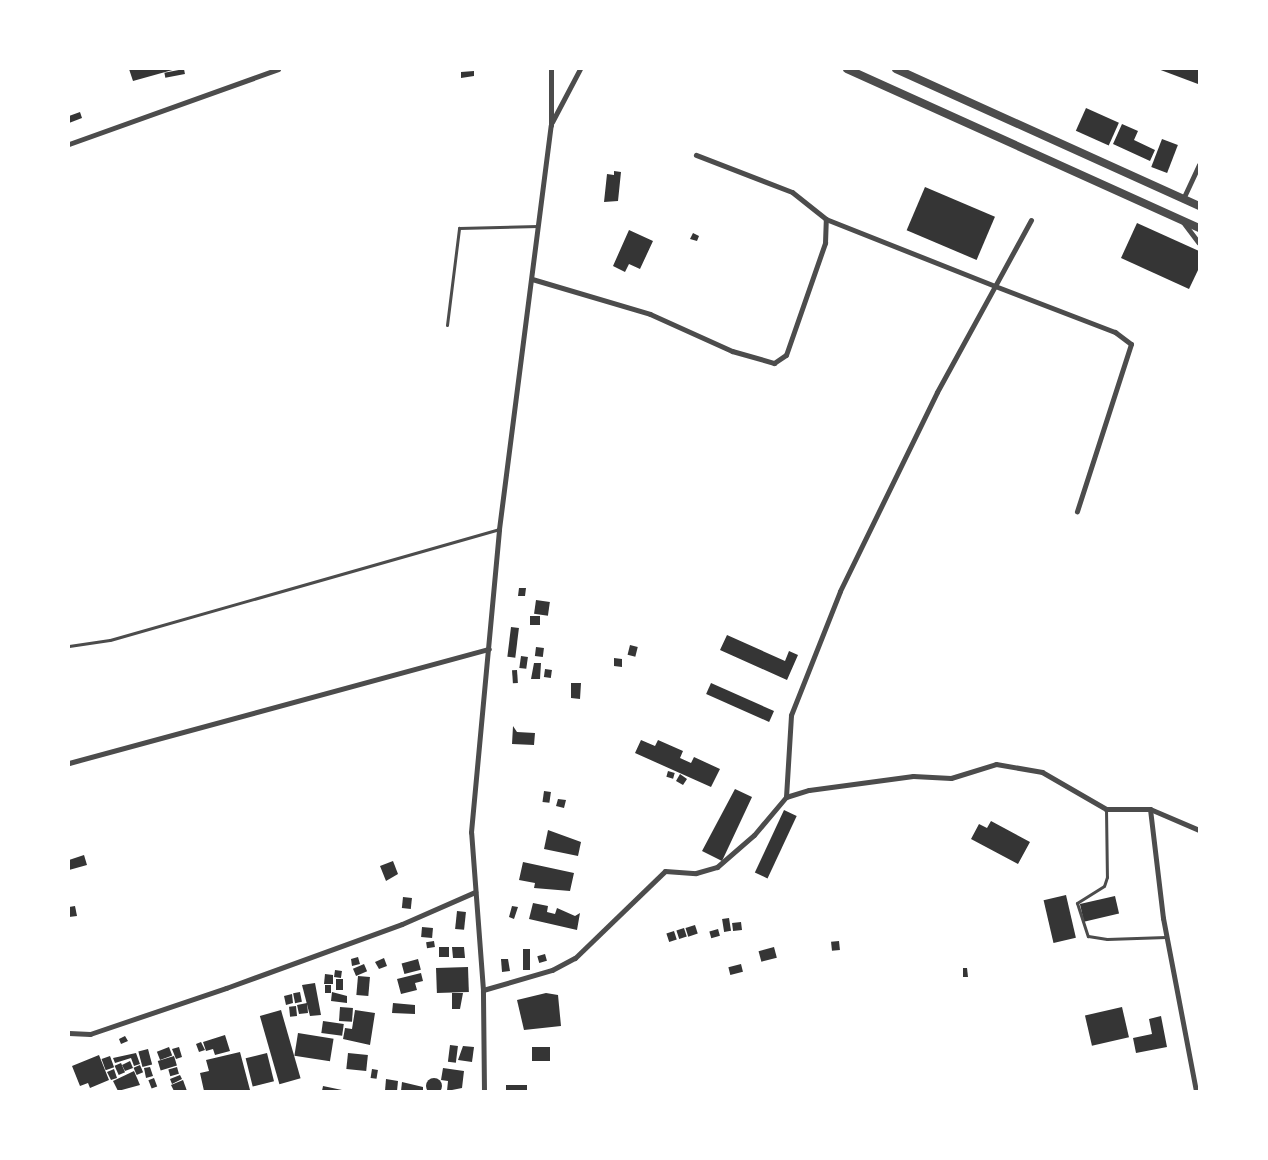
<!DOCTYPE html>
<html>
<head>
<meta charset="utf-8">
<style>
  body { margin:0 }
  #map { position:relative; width:1268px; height:1160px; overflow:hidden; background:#fff; font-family:Poppins,sans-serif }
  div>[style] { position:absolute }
  .building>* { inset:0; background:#353535; transform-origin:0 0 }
  .round { border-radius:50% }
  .service>* { height:3px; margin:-1.5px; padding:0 1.5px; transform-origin:1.5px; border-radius:1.5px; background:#4c4c4c }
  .minor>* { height:5px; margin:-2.5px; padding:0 2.5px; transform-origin:2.5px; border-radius:2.5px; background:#4c4c4c }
  .tertiary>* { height:8px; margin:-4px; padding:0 4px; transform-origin:4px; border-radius:4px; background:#4c4c4c }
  span { translate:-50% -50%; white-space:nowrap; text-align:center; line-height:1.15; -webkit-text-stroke:4px #fff; paint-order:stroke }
  .frame { position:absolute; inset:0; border:70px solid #fff; pointer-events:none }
</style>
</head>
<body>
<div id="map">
  <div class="building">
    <i style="clip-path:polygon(129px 69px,176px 69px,133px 81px)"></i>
    <i style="left:184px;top:69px;width:5px;height:20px;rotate:79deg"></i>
    <i style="clip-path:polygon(1158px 69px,1199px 69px,1199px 82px,1198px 84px)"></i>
    <i style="clip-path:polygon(474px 71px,474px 76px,461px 78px,461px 72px)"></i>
    <i style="left:1086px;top:108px;width:36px;height:25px;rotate:24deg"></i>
    <i style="clip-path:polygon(80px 112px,82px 118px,69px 123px,69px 116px)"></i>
    <i style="clip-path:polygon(1122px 124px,1138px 131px,1134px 140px,1155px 150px,1150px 161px,1113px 144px)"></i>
    <i style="left:1162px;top:139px;width:17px;height:30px;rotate:21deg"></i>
    <i style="clip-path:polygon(614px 171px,621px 172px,618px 201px,604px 202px,607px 174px,614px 175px)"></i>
    <i style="left:925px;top:187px;width:76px;height:47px;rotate:23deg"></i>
    <i style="clip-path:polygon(1137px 223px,1199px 251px,1199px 268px,1189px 289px,1121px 258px)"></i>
    <i style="clip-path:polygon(629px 230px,653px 241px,640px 269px,629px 264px,625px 272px,613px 266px)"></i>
    <i style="clip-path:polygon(693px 233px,699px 236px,697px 241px,690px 239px)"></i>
    <i style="clip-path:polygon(519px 588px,526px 588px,525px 596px,518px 596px)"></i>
    <i style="left:536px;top:600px;width:14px;height:14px;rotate:8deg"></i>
    <i style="left:530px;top:616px;width:10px;height:9px"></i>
    <i style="left:511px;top:627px;width:8px;height:30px;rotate:7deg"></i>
    <i style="clip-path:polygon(727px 635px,785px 661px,789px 651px,798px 655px,787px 680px,720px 650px)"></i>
    <i style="left:630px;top:645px;width:8px;height:10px;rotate:14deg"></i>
    <i style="left:536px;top:647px;width:8px;height:9px;rotate:7deg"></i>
    <i style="left:521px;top:656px;width:7px;height:12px;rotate:8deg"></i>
    <i style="clip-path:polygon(614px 658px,622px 659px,622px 667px,614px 666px)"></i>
    <i style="clip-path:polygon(534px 663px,541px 663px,540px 679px,531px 679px)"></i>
    <i style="left:545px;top:669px;width:7px;height:8px;rotate:8deg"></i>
    <i style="left:517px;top:670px;width:13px;height:5px;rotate:86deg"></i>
    <i style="clip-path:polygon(571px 683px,581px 683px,580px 699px,571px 698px)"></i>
    <i style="left:711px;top:683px;width:69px;height:12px;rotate:24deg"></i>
    <i style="clip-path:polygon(513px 726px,517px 732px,535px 733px,534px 745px,512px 744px)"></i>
    <i style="clip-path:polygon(641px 740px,655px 746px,658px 740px,683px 751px,680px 758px,691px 763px,694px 757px,720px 769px,711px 787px,635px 753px)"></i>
    <i style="left:668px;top:771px;width:7px;height:6px;rotate:16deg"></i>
    <i style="clip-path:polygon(680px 774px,687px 779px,683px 785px,676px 781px)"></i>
    <i style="clip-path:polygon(735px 789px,752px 797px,722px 861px,702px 851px)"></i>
    <i style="left:544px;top:791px;width:7px;height:11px;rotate:8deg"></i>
    <i style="clip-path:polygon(558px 799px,566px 800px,564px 808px,556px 806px)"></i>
    <i style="left:784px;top:810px;width:14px;height:69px;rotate:25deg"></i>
    <i style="clip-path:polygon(991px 821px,1030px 842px,1018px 864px,971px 839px,979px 824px,987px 828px)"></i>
    <i style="clip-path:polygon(548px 830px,581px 842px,578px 856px,544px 849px)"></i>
    <i style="clip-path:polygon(84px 855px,87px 865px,69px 870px,69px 860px)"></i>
    <i style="clip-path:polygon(393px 861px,398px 874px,386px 881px,380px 866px)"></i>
    <i style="clip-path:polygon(523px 862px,574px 873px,570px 891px,534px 888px,535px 883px,519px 880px)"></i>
    <i style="left:1066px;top:895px;width:44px;height:23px;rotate:77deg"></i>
    <i style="left:1115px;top:896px;width:18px;height:36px;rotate:77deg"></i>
    <i style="left:403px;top:897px;width:9px;height:11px;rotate:6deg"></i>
    <i style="clip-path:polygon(533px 903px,548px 906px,547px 912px,555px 914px,557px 908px,575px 916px,580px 913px,577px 930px,529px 919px)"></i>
    <i style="clip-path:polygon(75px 906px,77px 916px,69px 917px,69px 907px)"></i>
    <i style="clip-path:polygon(512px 906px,518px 907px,514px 919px,509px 917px)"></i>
    <i style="left:457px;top:911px;width:9px;height:18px;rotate:6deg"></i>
    <i style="left:729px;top:918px;width:13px;height:7px;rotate:81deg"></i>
    <i style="left:741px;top:922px;width:8px;height:9px;rotate:83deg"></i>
    <i style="left:695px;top:925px;width:9px;height:10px;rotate:72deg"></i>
    <i style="left:422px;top:927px;width:11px;height:10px;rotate:5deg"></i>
    <i style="left:684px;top:928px;width:9px;height:8px;rotate:72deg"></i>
    <i style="left:718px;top:929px;width:7px;height:9px;rotate:74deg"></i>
    <i style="left:674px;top:931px;width:9px;height:8px;rotate:72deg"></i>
    <i style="left:434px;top:941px;width:6px;height:8px;rotate:81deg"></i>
    <i style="left:839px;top:941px;width:9px;height:8px;rotate:84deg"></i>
    <i style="left:439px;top:947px;width:10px;height:10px"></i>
    <i style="clip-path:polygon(452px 947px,464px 947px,465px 958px,453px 958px)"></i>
    <i style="left:774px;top:947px;width:11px;height:16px;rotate:75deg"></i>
    <i style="left:523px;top:949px;width:7px;height:21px"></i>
    <i style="left:545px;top:954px;width:7px;height:8px;rotate:74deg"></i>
    <i style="clip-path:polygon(358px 957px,360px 964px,352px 966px,351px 959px)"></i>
    <i style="clip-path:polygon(384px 958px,387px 966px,379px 969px,375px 962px)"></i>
    <i style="left:418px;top:959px;width:11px;height:17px;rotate:75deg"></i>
    <i style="clip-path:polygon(501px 959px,508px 959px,510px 971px,502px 972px)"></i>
    <i style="left:364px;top:964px;width:8px;height:12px;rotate:67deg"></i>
    <i style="left:741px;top:964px;width:8px;height:13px;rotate:76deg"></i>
    <i style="left:468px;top:967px;width:25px;height:32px;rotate:88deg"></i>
    <i style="clip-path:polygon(963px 968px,967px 968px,968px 977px,963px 977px)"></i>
    <i style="left:335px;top:970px;width:7px;height:7px;rotate:8deg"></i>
    <i style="clip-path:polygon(421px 973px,423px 981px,415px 983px,417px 990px,401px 994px,397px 979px)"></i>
    <i style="clip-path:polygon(325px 974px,333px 975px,333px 984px,324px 984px)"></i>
    <i style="left:358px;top:976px;width:12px;height:19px;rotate:5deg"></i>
    <i style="left:336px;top:979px;width:7px;height:11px"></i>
    <i style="clip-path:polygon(315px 983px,321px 1015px,310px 1016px,302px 985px)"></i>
    <i style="left:325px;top:985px;width:6px;height:8px"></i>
    <i style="left:300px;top:992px;width:10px;height:7px;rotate:79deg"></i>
    <i style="clip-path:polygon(332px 992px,347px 996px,347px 1003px,331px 1001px)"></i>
    <i style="clip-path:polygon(452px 993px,463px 993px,460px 1009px,452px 1009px)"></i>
    <i style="clip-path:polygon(546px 993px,558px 995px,561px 1026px,524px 1030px,517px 1000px)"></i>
    <i style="clip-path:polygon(292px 994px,293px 1003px,286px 1005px,284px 996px)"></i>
    <i style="clip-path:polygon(307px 1003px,308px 1013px,299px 1014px,297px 1005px)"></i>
    <i style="clip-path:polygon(393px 1003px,415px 1005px,415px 1014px,392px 1013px)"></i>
    <i style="left:296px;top:1006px;width:10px;height:7px;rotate:84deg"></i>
    <i style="left:340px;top:1007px;width:13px;height:14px;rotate:4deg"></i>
    <i style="left:1122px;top:1007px;width:31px;height:38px;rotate:77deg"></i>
    <i style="left:281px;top:1010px;width:71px;height:22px;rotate:74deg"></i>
    <i style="clip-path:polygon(355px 1010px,375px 1013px,370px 1045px,343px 1039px,345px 1028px,352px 1029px)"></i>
    <i style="clip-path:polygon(1161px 1016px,1167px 1047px,1136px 1053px,1133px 1038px,1152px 1034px,1149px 1019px)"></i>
    <i style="left:323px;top:1021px;width:21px;height:12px;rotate:8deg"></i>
    <i style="left:298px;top:1033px;width:36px;height:23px;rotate:9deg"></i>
    <i style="clip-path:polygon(225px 1035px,230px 1051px,215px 1055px,213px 1049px,206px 1051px,203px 1042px)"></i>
    <i style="clip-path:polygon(125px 1036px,128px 1041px,121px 1044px,119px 1039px)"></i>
    <i style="clip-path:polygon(201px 1042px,205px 1050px,199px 1052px,196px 1044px)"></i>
    <i style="left:450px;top:1045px;width:8px;height:17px;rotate:7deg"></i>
    <i style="clip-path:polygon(463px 1046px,474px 1047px,472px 1062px,458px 1060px)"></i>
    <i style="left:169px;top:1047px;width:9px;height:13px;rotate:69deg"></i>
    <i style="clip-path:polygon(179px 1047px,182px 1057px,176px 1059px,172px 1049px)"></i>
    <i style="left:532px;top:1047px;width:18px;height:14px"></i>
    <i style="left:148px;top:1049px;width:16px;height:10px;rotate:75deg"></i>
    <i style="clip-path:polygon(240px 1052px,250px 1090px,204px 1091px,200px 1073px,209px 1071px,206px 1060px)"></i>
    <i style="clip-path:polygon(136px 1053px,140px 1064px,134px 1066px,131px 1058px,115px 1063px,113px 1058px)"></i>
    <i style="left:267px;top:1053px;width:29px;height:22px;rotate:76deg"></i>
    <i style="left:348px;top:1053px;width:20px;height:16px;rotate:6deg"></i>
    <i style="clip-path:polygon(99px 1055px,109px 1080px,90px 1088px,88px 1083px,80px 1086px,72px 1066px)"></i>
    <i style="left:110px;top:1056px;width:12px;height:9px;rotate:70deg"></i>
    <i style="left:174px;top:1056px;width:10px;height:17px;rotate:73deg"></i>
    <i style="clip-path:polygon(130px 1061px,133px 1068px,125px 1071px,122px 1065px)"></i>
    <i style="left:121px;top:1063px;width:10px;height:7px;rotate:66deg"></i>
    <i style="left:140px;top:1065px;width:8px;height:7px;rotate:67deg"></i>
    <i style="clip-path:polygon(150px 1067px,153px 1076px,146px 1078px,144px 1068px)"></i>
    <i style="left:177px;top:1067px;width:7px;height:9px;rotate:74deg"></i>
    <i style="clip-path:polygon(443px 1068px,464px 1071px,462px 1088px,447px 1091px,448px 1081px,441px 1080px)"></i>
    <i style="clip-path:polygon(114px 1069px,117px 1078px,111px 1080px,107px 1072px)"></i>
    <i style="left:372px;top:1069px;width:6px;height:9px;rotate:9deg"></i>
    <i style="clip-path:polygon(134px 1071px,140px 1085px,118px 1091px,113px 1081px)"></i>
    <i style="clip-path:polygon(180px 1075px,182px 1079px,172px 1084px,170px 1079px)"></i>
    <i class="round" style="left:426px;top:1078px;width:16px;height:16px"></i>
    <i style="left:154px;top:1078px;width:9px;height:6px;rotate:69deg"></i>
    <i style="clip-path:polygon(386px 1079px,398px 1081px,397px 1091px,385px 1091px)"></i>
    <i style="clip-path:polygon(183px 1080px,187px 1091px,174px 1091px,171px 1085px)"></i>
    <i style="clip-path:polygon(402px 1082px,423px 1087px,423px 1091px,401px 1091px)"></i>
    <i style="left:506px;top:1085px;width:21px;height:6px"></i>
    <i style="clip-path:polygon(323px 1086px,342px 1090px,342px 1091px,322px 1091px)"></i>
  </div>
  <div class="service">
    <i style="left:447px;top:325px;width:98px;rotate:-82.9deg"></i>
    <i style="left:459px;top:228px;width:79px;rotate:-1.5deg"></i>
    <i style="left:69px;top:646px;width:41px;rotate:-8.3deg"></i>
    <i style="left:110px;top:640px;width:405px;rotate:-15.9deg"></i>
    <i style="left:1106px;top:809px;width:68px;rotate:89.2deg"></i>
    <i style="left:1107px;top:877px;width:9px;rotate:108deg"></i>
    <i style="left:1104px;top:886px;width:32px;rotate:148deg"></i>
    <i style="left:1077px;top:903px;width:35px;rotate:72deg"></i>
    <i style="left:1088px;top:936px;width:19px;rotate:9deg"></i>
    <i style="left:1107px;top:939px;width:59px;rotate:-1.9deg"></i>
  </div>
  <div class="minor">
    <i style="left:552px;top:122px;width:60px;rotate:-62.2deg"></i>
    <i style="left:69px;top:144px;width:222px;rotate:-19.7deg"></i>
    <i style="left:1183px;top:199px;width:38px;rotate:-65deg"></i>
    <i style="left:1031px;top:220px;width:75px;rotate:118.6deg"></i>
    <i style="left:995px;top:286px;width:129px;rotate:21deg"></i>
    <i style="left:1115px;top:332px;width:20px;rotate:37deg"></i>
    <i style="left:1131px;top:344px;width:176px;rotate:107.9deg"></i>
    <i style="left:1183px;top:222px;width:26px;rotate:53deg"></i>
    <i style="left:532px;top:279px;width:123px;rotate:16.5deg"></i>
    <i style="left:650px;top:314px;width:90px;rotate:24.3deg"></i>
    <i style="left:732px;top:351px;width:44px;rotate:15.9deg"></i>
    <i style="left:774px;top:363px;width:14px;rotate:-34deg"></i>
    <i style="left:786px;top:355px;width:119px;rotate:-70.8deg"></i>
    <i style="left:825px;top:243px;width:24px;rotate:-88deg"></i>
    <i style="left:826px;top:219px;width:43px;rotate:-141.5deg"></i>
    <i style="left:792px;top:192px;width:103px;rotate:-158.9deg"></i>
    <i style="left:69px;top:763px;width:435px;rotate:-15.2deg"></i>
    <i style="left:786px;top:797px;width:82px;rotate:-86.5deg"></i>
    <i style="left:791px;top:715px;width:133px;rotate:-68.4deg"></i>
    <i style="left:840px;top:591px;width:221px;rotate:-64deg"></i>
    <i style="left:937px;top:392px;width:121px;rotate:-61.3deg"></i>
    <i style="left:995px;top:286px;width:182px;rotate:-158.4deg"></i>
    <i style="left:1150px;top:809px;width:110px;rotate:83.2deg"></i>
    <i style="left:1163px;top:918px;width:176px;rotate:79.2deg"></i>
    <i style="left:483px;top:990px;width:72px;rotate:-16.2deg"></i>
    <i style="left:552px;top:970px;width:26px;rotate:-28deg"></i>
    <i style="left:575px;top:958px;width:125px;rotate:-44deg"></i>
    <i style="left:665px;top:871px;width:31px;rotate:4deg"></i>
    <i style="left:696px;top:873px;width:22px;rotate:-16deg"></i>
    <i style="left:717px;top:867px;width:49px;rotate:-40.9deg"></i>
    <i style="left:754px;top:835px;width:50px;rotate:-49.9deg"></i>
    <i style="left:786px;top:797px;width:24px;rotate:-17deg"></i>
    <i style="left:809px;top:790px;width:105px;rotate:-7.7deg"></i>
    <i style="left:913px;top:776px;width:38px;rotate:3deg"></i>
    <i style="left:951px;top:778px;width:47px;rotate:-17.3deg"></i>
    <i style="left:996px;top:764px;width:47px;rotate:9.9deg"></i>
    <i style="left:1042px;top:772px;width:74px;rotate:30deg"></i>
    <i style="left:1106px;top:809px;width:44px"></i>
    <i style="left:1150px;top:809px;width:53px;rotate:23.2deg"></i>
    <i style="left:69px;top:1033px;width:21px;rotate:3deg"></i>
    <i style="left:90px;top:1034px;width:144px;rotate:-18.7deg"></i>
    <i style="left:226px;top:988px;width:187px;rotate:-20deg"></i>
    <i style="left:402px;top:924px;width:80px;rotate:-23.7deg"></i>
    <i style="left:484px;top:1091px;width:101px;rotate:-90.6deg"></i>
    <i style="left:483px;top:990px;width:158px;rotate:-94.3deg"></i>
    <i style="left:471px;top:832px;width:304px;rotate:-84.7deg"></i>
    <i style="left:499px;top:529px;width:407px;rotate:-82.7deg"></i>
    <i style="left:551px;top:125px;width:56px;rotate:-90deg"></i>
  </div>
  <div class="tertiary">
    <i style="left:847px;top:69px;width:386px;rotate:24.3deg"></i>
    <i style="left:896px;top:69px;width:333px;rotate:24.3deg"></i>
  </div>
  <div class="frame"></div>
</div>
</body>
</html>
